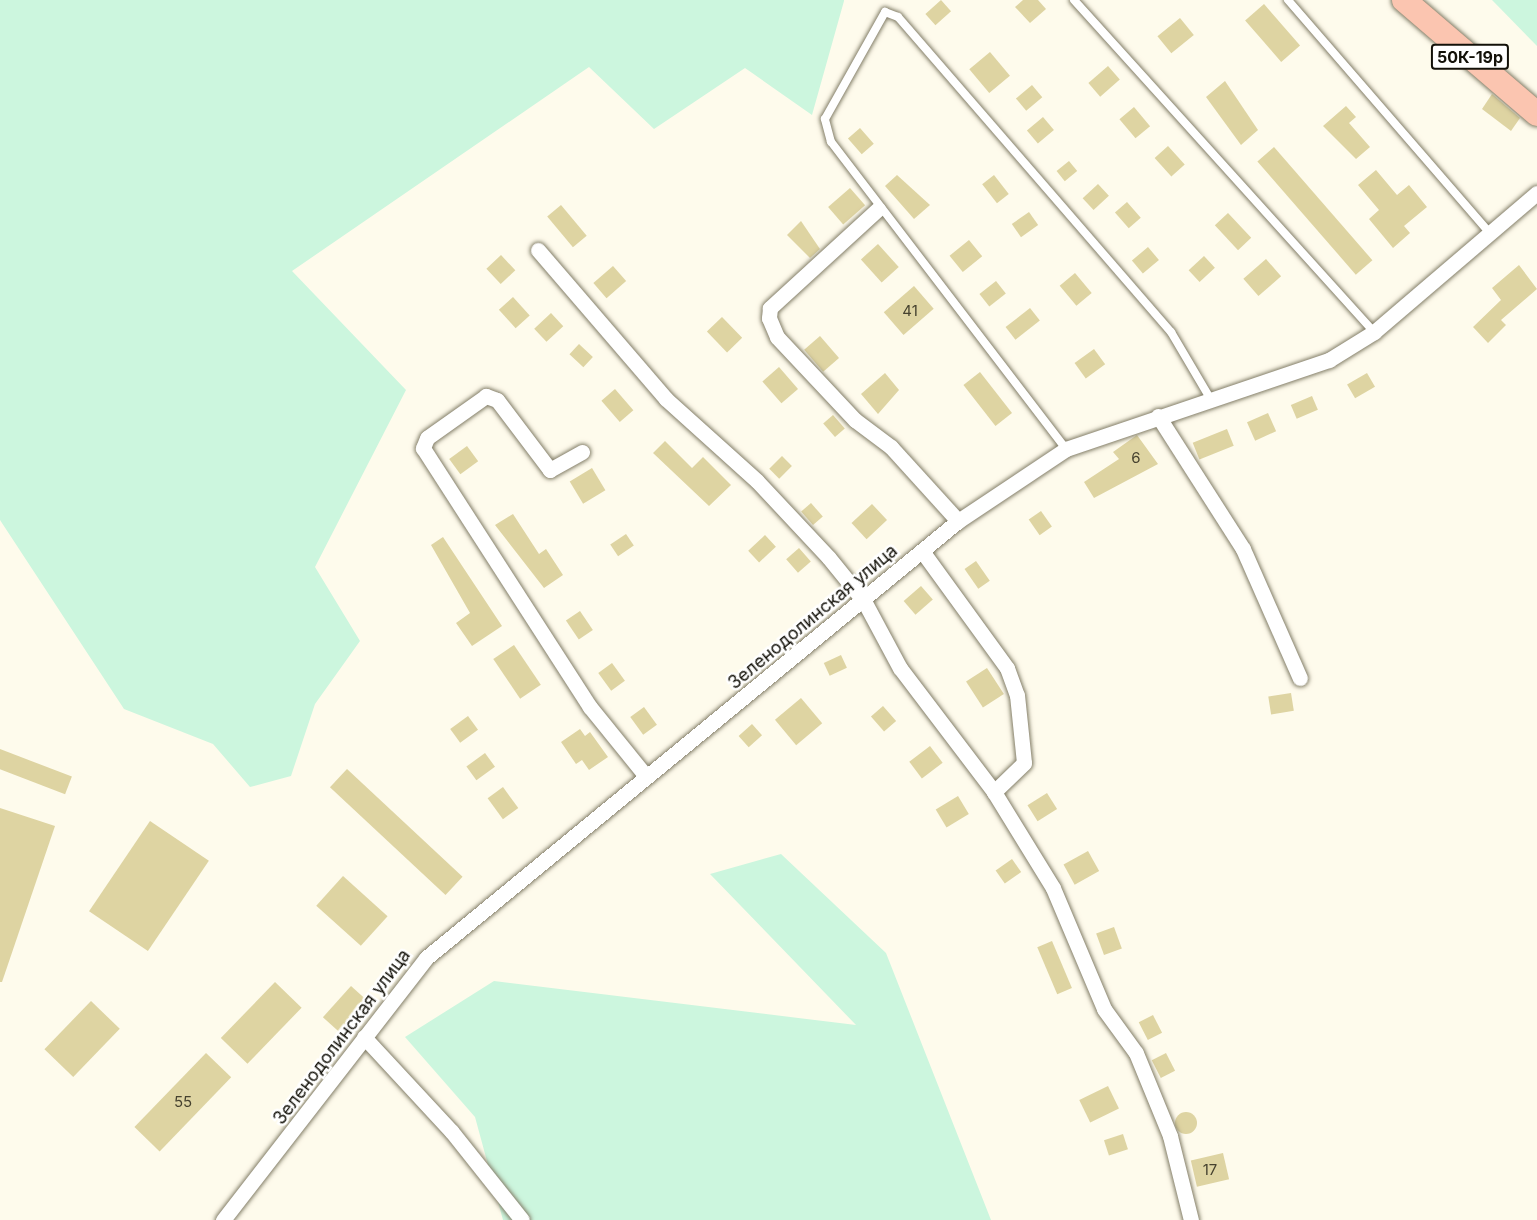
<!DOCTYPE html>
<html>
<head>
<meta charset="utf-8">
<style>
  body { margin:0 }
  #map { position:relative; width:1537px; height:1220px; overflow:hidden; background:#fefbec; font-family:Inter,sans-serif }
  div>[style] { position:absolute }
  .green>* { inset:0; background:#ccf6de }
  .building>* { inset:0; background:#ded4a2; transform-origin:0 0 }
  .round { border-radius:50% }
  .roads { filter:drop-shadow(0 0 2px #837e68) drop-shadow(0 0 2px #837e68) }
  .service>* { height:8px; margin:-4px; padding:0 4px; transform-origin:4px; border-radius:4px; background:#fff }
  .minor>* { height:15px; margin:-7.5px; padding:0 7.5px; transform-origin:7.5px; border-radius:7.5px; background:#fff }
  .primary>* { height:24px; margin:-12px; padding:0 12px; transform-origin:12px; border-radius:12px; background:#fbc5b0 }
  span { translate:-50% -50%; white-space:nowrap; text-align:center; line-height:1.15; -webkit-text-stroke:5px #fff; paint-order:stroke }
  .number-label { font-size:15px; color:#46422f }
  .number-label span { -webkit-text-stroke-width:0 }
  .shield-label span { padding:2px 4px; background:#fff; border:2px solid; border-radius:4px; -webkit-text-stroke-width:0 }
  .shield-label { font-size:16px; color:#131109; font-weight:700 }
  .street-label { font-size:18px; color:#131109 }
</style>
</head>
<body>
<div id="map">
  <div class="green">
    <i style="clip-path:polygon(0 0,844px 0,844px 1px,812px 115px,745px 68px,654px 129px,589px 67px,292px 271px,406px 390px,315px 567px,360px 641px,315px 704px,291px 776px,250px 787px,213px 744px,124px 709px,0 520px)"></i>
    <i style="clip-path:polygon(1492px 0,1537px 0,1537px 46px)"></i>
    <i style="clip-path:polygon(781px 854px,886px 953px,991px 1220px,503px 1220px,475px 1117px,405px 1037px,494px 981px,856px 1025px,710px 874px)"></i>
  </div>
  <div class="building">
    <i style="left:941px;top:0;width:15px;height:21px;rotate:48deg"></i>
    <i style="clip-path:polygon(1023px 0,1038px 0,1046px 9px,1030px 23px,1015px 7px)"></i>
    <i style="left:1264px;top:4px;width:55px;height:25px;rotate:49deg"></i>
    <i style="left:1180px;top:18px;width:22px;height:29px;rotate:51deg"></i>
    <i style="left:990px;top:52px;width:31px;height:27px;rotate:50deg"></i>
    <i style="left:1108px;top:66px;width:18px;height:26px;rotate:49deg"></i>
    <i style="clip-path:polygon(1225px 81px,1258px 130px,1241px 145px,1206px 97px)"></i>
    <i style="left:1032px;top:85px;width:16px;height:21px;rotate:50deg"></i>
    <i style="clip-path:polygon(1492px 94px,1520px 118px,1511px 131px,1482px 109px)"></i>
    <i style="clip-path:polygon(1346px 106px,1356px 117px,1349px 123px,1370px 147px,1356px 159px,1323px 126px)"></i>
    <i style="left:1134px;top:107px;width:25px;height:19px;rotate:50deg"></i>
    <i style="left:1043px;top:117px;width:17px;height:21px;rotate:50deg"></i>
    <i style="left:860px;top:128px;width:21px;height:16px;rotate:49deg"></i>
    <i style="left:1168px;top:146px;width:25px;height:18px;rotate:48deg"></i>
    <i style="left:1274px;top:147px;width:150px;height:22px;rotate:49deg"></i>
    <i style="left:1069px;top:161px;width:13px;height:16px;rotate:51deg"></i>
    <i style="clip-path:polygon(1376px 170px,1397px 195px,1409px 185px,1427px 207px,1404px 226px,1410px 233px,1393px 248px,1369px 219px,1379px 210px,1358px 185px)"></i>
    <i style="clip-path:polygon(897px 175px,930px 205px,914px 219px,885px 186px)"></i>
    <i style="left:994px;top:175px;width:24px;height:15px;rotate:52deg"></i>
    <i style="left:1098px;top:184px;width:16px;height:21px;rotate:47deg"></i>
    <i style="left:850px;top:188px;width:23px;height:29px;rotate:49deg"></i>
    <i style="left:1127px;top:202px;width:21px;height:16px;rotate:49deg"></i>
    <i style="left:561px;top:205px;width:40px;height:18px;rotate:50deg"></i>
    <i style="left:1029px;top:212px;width:16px;height:21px;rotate:55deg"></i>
    <i style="left:1228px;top:213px;width:34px;height:18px;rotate:47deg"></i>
    <i style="clip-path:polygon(801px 221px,820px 249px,810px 258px,787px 235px)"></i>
    <i style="left:969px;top:240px;width:21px;height:25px;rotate:51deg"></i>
    <i style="left:878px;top:244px;width:31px;height:23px;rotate:48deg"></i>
    <i style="left:1148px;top:247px;width:17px;height:21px;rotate:50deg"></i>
    <i style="left:501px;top:255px;width:21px;height:20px;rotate:47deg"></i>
    <i style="left:1204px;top:256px;width:16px;height:21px;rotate:47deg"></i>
    <i style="left:1266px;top:259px;width:23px;height:30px;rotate:49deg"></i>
    <i style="clip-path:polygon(1519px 265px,1537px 289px,1501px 320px,1506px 325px,1488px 343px,1473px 327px,1501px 300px,1492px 288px)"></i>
    <i style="left:613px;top:266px;width:20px;height:26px;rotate:49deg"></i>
    <i style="left:1075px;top:273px;width:26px;height:20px;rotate:50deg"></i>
    <i style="left:996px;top:281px;width:16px;height:21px;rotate:52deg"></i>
    <i style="left:914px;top:286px;width:30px;height:40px;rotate:49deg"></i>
    <i style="left:513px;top:297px;width:25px;height:19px;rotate:48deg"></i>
    <i style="left:1030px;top:308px;width:16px;height:31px;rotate:52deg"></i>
    <i style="left:551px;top:313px;width:18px;height:23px;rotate:47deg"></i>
    <i style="left:722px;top:317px;width:29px;height:21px;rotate:46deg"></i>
    <i style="left:820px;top:336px;width:29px;height:21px;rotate:49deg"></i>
    <i style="left:579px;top:344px;width:19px;height:14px;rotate:43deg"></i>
    <i style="left:1094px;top:349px;width:19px;height:24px;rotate:54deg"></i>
    <i style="left:779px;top:367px;width:29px;height:22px;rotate:49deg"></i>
    <i style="left:980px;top:372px;width:52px;height:21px;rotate:52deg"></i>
    <i style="clip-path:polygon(885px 373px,899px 390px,878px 414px,861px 394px)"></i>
    <i style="left:1367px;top:373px;width:16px;height:23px;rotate:60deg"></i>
    <i style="left:615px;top:389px;width:28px;height:18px;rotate:49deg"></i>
    <i style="left:1312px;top:396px;width:15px;height:23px;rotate:67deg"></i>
    <i style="left:1268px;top:413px;width:20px;height:23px;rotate:66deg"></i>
    <i style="left:833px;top:415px;width:18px;height:13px;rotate:49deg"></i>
    <i style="left:1227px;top:429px;width:18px;height:37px;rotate:68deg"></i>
    <i style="clip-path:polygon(1137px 435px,1158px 464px,1094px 498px,1084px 482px,1119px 459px,1113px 452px)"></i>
    <i style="clip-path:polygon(665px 441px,692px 468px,703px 457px,731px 485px,709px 506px,653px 453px)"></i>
    <i style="left:467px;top:446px;width:19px;height:22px;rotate:54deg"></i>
    <i style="left:782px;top:456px;width:14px;height:18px;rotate:45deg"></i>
    <i style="left:592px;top:468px;width:26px;height:26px;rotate:59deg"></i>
    <i style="left:811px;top:503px;width:18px;height:13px;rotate:49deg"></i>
    <i style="left:872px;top:504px;width:22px;height:28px;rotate:47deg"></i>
    <i style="left:1041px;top:511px;width:19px;height:15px;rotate:55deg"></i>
    <i style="clip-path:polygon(513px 514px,539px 554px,546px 549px,563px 575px,544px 588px,495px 525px)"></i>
    <i style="left:626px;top:534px;width:14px;height:19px;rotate:56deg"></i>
    <i style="left:765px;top:535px;width:16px;height:23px;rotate:47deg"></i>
    <i style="clip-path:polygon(443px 537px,502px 626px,472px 646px,456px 623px,470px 613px,431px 545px)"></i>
    <i style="left:799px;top:548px;width:18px;height:17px;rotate:49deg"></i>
    <i style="left:976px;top:561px;width:24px;height:14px;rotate:55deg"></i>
    <i style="left:921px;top:586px;width:18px;height:23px;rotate:49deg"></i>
    <i style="left:580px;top:611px;width:23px;height:17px;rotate:56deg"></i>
    <i style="left:514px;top:645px;width:48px;height:25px;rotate:56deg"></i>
    <i style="left:841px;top:655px;width:14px;height:19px;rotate:65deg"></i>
    <i style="left:612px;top:663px;width:22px;height:17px;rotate:54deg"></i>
    <i style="left:987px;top:668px;width:31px;height:25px;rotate:57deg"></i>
    <i style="left:1291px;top:693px;width:18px;height:23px;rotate:81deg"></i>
    <i style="left:801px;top:698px;width:33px;height:34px;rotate:50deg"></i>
    <i style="left:883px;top:706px;width:20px;height:16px;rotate:49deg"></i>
    <i style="left:644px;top:707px;width:22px;height:17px;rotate:54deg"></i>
    <i style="left:468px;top:716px;width:17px;height:22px;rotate:54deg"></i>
    <i style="left:752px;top:724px;width:15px;height:18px;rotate:48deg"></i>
    <i style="clip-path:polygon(580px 729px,585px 736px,590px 732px,608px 757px,589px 770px,582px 760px,576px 764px,561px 742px)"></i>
    <i style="left:930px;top:746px;width:21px;height:26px;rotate:53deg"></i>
    <i style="left:0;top:749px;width:77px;height:19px;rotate:21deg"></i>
    <i style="left:485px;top:753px;width:17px;height:23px;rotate:54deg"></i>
    <i style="left:347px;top:769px;width:158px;height:25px;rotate:43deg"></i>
    <i style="left:503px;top:787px;width:26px;height:19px;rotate:54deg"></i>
    <i style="left:1047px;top:793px;width:19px;height:23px;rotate:58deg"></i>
    <i style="left:958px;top:796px;width:21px;height:26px;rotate:59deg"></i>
    <i style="clip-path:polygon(0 808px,55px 826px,2px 982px,0 982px)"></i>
    <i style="left:150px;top:821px;width:71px;height:109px;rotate:34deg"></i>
    <i style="left:1088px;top:851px;width:23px;height:28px;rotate:61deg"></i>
    <i style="left:1012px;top:859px;width:16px;height:20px;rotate:55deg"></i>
    <i style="left:343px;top:876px;width:60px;height:40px;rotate:42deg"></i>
    <i style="left:1114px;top:927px;width:23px;height:19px;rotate:70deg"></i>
    <i style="left:1052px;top:941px;width:51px;height:16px;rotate:67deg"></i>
    <i style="left:275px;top:982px;width:37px;height:78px;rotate:44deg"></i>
    <i style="left:351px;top:986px;width:25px;height:42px;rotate:42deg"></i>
    <i style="left:91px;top:1001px;width:40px;height:67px;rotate:44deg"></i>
    <i style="left:1153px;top:1015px;width:20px;height:16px;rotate:63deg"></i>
    <i style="left:206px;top:1053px;width:35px;height:103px;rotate:44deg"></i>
    <i style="left:1166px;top:1053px;width:20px;height:16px;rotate:63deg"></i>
    <i style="left:1108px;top:1086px;width:25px;height:32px;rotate:64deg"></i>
    <i class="round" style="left:1175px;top:1112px;width:22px;height:22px"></i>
    <i style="left:1123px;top:1134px;width:16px;height:20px;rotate:72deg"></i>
    <i style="left:1223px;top:1153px;width:27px;height:33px;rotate:77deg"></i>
  </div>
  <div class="roads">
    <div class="service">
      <i style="left:1074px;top:0;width:447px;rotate:47.9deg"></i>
      <i style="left:1288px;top:0;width:306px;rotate:49.1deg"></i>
      <i style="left:1066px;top:449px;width:387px;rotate:-127.4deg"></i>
      <i style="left:831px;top:142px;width:24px;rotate:-105deg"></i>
      <i style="left:825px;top:119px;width:123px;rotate:-60.7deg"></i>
      <i style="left:885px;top:12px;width:14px;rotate:21deg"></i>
      <i style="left:898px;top:17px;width:417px;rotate:49.1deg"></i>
      <i style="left:1171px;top:332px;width:79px;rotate:59.5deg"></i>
    </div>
    <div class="minor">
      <i style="left:878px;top:209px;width:147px;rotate:137.5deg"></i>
      <i style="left:770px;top:308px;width:10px;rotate:96deg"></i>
      <i style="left:769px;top:318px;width:21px;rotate:67deg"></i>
      <i style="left:777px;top:337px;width:114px;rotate:46.8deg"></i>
      <i style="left:855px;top:420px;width:45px;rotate:36.9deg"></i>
      <i style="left:891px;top:447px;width:100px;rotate:47.8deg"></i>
      <i style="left:538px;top:250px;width:196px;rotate:49.3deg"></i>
      <i style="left:666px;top:399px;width:122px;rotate:42deg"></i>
      <i style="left:757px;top:481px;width:105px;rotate:46.9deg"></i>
      <i style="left:829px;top:558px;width:55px;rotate:50.9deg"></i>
      <i style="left:864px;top:601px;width:76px;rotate:61.8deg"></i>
      <i style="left:900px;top:668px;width:156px;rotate:52.8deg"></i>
      <i style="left:994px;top:792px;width:113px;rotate:58.4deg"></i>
      <i style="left:1053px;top:888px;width:131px;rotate:67.1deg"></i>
      <i style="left:1104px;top:1009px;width:54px;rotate:54deg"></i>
      <i style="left:1136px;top:1053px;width:90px;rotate:67.7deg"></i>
      <i style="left:1170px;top:1136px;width:87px;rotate:76deg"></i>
      <i style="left:1158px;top:416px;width:158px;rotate:57.4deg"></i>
      <i style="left:1243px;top:549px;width:141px;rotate:66.2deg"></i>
      <i style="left:582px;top:452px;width:37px;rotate:151deg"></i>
      <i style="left:550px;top:470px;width:88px;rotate:-127.1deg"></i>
      <i style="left:497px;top:400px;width:12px;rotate:-160deg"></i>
      <i style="left:486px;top:396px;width:72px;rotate:144.6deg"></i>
      <i style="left:427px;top:438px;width:11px;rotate:112deg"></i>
      <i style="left:423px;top:448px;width:308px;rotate:57.2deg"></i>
      <i style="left:590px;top:707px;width:87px;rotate:51deg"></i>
      <i style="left:922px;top:551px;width:145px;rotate:54deg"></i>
      <i style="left:1007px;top:668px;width:29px;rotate:70deg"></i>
      <i style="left:1017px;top:695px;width:68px;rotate:84.1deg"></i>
      <i style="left:1024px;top:763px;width:42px;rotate:136deg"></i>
      <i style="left:364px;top:1037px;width:129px;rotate:47.2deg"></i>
      <i style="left:452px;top:1132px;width:112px;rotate:51.5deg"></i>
      <i style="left:223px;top:1220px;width:331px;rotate:-52.2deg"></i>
      <i style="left:426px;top:958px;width:688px;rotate:-39.4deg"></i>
      <i style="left:958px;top:521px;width:130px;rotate:-33.7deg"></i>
      <i style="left:1066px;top:449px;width:278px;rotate:-18.7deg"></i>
      <i style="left:1329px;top:360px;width:53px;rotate:-31.9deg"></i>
      <i style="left:1374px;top:332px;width:214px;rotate:-40.5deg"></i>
    </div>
    <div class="primary">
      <i style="left:1404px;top:0;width:175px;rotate:40.6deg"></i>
    </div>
  </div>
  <div class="number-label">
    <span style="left:910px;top:311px">41</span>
    <span style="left:1136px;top:458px">6</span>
    <span style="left:183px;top:1102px">55</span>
    <span style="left:1210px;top:1170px">17</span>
  </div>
  <div class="shield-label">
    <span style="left:1470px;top:57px">50К-19р</span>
  </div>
  <div class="street-label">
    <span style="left:813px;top:617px;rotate:-40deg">Зеленодолинская улица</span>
    <span style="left:342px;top:1037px;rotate:-53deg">Зеленодолинская улица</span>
  </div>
</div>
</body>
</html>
